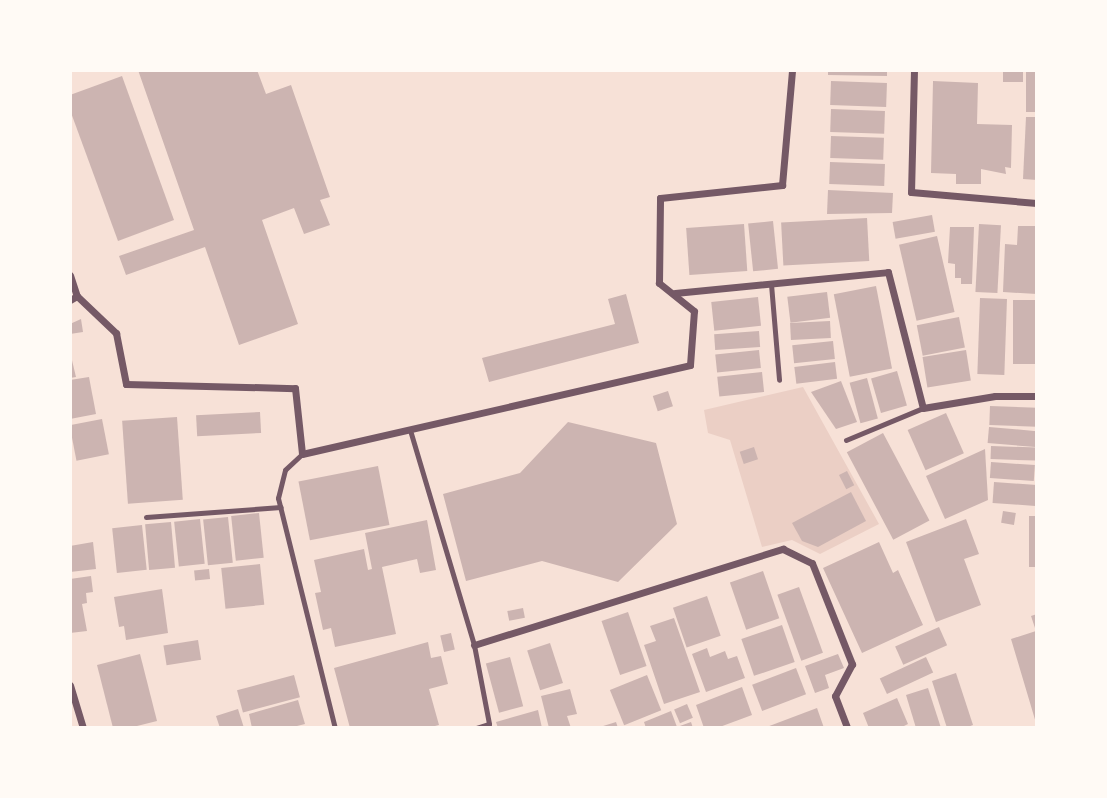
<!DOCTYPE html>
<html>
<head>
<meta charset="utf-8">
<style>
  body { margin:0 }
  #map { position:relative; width:1107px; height:798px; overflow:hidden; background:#f7e1d7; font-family:"Asap Condensed",sans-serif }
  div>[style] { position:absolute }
  .green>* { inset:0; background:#ebcfc5 }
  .building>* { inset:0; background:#ccb4b1; transform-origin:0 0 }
  .service>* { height:5px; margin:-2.5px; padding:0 2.5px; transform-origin:2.5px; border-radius:2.5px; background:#755966 }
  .minor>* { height:7px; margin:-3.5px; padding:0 3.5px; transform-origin:3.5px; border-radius:3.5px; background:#755966 }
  span { translate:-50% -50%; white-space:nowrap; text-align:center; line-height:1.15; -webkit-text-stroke:7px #fffaf5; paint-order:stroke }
  .frame { position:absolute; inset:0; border:72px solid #fffaf5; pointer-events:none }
</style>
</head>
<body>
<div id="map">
  <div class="green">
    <i style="clip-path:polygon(803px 387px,879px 524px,820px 554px,792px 540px,762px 547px,730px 440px,708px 433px,704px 410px)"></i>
  </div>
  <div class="building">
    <i style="clip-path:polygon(138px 70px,257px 70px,266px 94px,291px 85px,330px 197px,320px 200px,330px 225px,304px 234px,294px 208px,262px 220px,298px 324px,239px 345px,205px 247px,126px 275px,119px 256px,194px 230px)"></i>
    <i style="clip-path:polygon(828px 70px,887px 70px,887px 76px,828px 75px)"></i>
    <i style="left:1003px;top:70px;width:20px;height:12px"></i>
    <i style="left:1026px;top:70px;width:11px;height:42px"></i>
    <i style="clip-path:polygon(122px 76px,174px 220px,118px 241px,70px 110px,70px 95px)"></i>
    <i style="left:831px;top:81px;width:56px;height:24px;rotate:2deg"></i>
    <i style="clip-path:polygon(933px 81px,978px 83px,977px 124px,1012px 125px,1011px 168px,1005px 167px,1006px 174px,981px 169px,981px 184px,956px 184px,956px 174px,931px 173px)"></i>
    <i style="left:831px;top:109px;width:54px;height:23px;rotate:2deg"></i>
    <i style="clip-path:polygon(1026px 117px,1037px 117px,1037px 180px,1023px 179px)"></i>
    <i style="left:831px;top:136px;width:53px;height:22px;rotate:2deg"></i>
    <i style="left:830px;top:162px;width:55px;height:22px;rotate:2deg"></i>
    <i style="clip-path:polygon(828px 190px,893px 193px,892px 213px,827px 214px)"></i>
    <i style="left:932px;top:215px;width:17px;height:40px;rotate:80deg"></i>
    <i style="left:867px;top:218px;width:43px;height:86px;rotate:87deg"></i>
    <i style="left:773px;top:221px;width:48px;height:25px;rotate:84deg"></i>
    <i style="left:744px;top:224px;width:47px;height:58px;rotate:86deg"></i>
    <i style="left:979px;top:224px;width:22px;height:68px;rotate:3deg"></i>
    <i style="clip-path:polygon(1018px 226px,1037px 226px,1037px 294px,1003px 292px,1005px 244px,1017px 245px)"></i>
    <i style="clip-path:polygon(950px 227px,974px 227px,972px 284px,961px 284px,961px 278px,955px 278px,955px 264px,948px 263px)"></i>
    <i style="left:937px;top:236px;width:78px;height:39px;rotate:77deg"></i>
    <i style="left:876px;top:286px;width:84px;height:43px;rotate:79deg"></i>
    <i style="left:827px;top:292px;width:26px;height:40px;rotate:83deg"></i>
    <i style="clip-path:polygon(626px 294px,639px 343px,489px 382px,482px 358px,615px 324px,608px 299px)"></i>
    <i style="left:758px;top:297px;width:29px;height:47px;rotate:84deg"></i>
    <i style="left:980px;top:298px;width:27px;height:76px;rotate:2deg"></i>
    <i style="left:1013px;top:300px;width:24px;height:64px"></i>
    <i style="left:959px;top:317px;width:31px;height:43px;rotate:79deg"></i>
    <i style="clip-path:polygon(81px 319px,83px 332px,70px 334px,70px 324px)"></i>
    <i style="left:830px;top:321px;width:17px;height:40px;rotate:87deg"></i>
    <i style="left:759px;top:331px;width:16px;height:45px;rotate:86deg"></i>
    <i style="left:833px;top:341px;width:18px;height:41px;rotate:84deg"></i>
    <i style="left:759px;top:350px;width:18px;height:44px;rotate:84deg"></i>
    <i style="left:966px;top:350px;width:31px;height:44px;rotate:81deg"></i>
    <i style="clip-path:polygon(70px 352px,76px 377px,70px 378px)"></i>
    <i style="left:835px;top:362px;width:17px;height:41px;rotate:83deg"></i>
    <i style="left:897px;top:371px;width:36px;height:27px;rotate:74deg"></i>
    <i style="left:762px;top:372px;width:20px;height:45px;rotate:84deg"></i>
    <i style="clip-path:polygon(89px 377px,96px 414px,70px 419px,70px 380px)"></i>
    <i style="left:867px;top:378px;width:42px;height:18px;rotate:75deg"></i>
    <i style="clip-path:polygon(841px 381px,857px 422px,836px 429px,811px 392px)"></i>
    <i style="left:668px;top:391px;width:16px;height:16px;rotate:72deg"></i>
    <i style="left:990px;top:406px;width:47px;height:19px;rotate:2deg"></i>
    <i style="left:260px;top:412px;width:21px;height:64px;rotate:87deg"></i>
    <i style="left:946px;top:413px;width:44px;height:42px;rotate:66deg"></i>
    <i style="left:177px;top:417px;width:83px;height:55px;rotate:86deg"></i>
    <i style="left:102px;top:419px;width:36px;height:33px;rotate:79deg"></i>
    <i style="clip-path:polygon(568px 422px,656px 443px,677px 524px,618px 582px,542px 561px,466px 581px,443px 494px,520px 473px)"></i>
    <i style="left:989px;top:427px;width:48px;height:16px;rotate:5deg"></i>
    <i style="left:883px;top:433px;width:99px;height:41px;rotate:62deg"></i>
    <i style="left:991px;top:446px;width:46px;height:13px;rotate:2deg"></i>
    <i style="left:754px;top:447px;width:13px;height:15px;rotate:72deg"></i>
    <i style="clip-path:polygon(985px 449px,988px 500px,945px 519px,926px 476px)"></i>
    <i style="left:991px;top:462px;width:44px;height:16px;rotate:4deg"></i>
    <i style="left:378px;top:466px;width:60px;height:81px;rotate:79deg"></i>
    <i style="left:847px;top:471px;width:16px;height:9px;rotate:63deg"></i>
    <i style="left:994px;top:482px;width:43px;height:21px;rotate:4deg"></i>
    <i style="clip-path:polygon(851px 492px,866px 521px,818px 547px,802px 541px,792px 523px)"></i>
    <i style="left:1003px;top:511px;width:13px;height:12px;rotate:9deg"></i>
    <i style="left:259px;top:513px;width:45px;height:28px;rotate:84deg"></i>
    <i style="left:1029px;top:516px;width:8px;height:51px"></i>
    <i style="left:228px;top:517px;width:46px;height:25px;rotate:84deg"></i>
    <i style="left:200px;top:519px;width:45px;height:26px;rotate:84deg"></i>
    <i style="clip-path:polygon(966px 519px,979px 554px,964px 559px,981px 605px,936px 622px,906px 542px)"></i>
    <i style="clip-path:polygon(427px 520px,436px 570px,420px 573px,417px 559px,382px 567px,396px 634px,335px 647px,331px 628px,323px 630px,315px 593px,321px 592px,314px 560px,364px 549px,368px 570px,372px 569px,365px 533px)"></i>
    <i style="left:171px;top:522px;width:46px;height:26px;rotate:85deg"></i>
    <i style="left:142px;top:525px;width:45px;height:30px;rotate:84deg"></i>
    <i style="clip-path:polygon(93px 542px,96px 569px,70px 572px,70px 546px)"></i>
    <i style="clip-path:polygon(879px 542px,893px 573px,898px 570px,923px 625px,862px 653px,823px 568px)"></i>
    <i style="left:260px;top:564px;width:41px;height:39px;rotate:84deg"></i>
    <i style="left:209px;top:569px;width:10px;height:15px;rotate:84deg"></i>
    <i style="left:763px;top:571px;width:50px;height:35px;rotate:71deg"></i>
    <i style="clip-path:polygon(91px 576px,93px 592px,86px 593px,87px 603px,82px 604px,87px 631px,70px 633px,70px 579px)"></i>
    <i style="left:799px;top:587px;width:70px;height:23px;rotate:70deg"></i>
    <i style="clip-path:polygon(162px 589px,168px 633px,126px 640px,124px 626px,119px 627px,114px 597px)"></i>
    <i style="left:707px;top:596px;width:42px;height:36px;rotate:71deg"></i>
    <i style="left:523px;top:608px;width:10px;height:16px;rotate:79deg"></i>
    <i style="left:628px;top:612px;width:57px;height:28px;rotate:71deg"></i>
    <i style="clip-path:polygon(1037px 614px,1037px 723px,1036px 723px,1011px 639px,1036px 631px,1031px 616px)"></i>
    <i style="clip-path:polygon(674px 618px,700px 692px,664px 704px,644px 645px,656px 641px,650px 626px)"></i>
    <i style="left:782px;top:625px;width:39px;height:43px;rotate:71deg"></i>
    <i style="left:939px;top:627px;width:20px;height:48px;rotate:66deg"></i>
    <i style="left:451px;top:633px;width:17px;height:11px;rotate:77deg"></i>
    <i style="left:198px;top:640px;width:20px;height:35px;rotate:81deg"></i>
    <i style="clip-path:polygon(428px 642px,431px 658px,441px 656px,448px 684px,429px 689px,439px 725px,427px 728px,350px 728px,334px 668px)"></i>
    <i style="left:550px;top:643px;width:42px;height:24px;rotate:72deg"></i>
    <i style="clip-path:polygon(707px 648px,710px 657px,725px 651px,728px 659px,737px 656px,745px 678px,706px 692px,692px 654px)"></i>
    <i style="clip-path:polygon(140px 654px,157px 721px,129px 728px,113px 728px,97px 665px)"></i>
    <i style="clip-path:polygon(838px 654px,844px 668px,825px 675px,829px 688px,815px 693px,805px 666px)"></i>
    <i style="left:510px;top:657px;width:51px;height:25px;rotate:75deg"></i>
    <i style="left:926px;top:657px;width:17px;height:51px;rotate:65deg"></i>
    <i style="left:796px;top:668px;width:28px;height:47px;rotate:69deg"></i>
    <i style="clip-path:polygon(956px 673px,973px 725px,965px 728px,947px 728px,932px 681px)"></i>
    <i style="left:294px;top:675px;width:23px;height:59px;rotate:75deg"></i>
    <i style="left:647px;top:675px;width:38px;height:40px;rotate:68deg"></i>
    <i style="clip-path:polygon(742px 687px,752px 715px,717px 728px,704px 728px,696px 705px)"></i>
    <i style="clip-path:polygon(928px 688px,941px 728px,916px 728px,906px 695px)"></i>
    <i style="clip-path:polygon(570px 689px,577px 714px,567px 716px,571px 728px,549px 728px,541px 696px)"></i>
    <i style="clip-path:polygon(897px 698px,908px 724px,900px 728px,869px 728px,863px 713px)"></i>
    <i style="clip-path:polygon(298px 700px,305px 724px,289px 728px,252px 728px,249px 714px)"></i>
    <i style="left:687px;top:704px;width:15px;height:14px;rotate:67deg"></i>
    <i style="clip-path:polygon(817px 708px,824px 728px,764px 728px)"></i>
    <i style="clip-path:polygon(238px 709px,244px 728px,220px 728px,216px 716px)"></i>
    <i style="clip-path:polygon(538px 710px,542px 728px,498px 728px,496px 722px)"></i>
    <i style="clip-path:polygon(671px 711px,677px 727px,691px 722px,693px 728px,646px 728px,644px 722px)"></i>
    <i style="clip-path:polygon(616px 722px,618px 728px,600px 728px,600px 727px)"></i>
  </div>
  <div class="service">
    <i style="left:771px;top:284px;width:96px;rotate:85.2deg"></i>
    <i style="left:410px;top:430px;width:224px;rotate:73.4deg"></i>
    <i style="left:474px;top:645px;width:80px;rotate:79.2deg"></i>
    <i style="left:489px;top:724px;width:14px;rotate:163deg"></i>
    <i style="left:846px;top:440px;width:83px;rotate:-22.6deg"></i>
    <i style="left:302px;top:454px;width:23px;rotate:137deg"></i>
    <i style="left:285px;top:470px;width:29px;rotate:104deg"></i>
    <i style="left:278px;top:498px;width:237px;rotate:76.1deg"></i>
    <i style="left:146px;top:517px;width:135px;rotate:-4.2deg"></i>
  </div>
  <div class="minor">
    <i style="left:914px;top:70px;width:122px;rotate:91.4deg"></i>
    <i style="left:911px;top:192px;width:126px;rotate:5deg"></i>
    <i style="left:70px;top:275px;width:22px;rotate:72deg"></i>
    <i style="left:77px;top:296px;width:8px;rotate:150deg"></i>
    <i style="left:675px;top:293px;width:214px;rotate:-5.6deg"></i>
    <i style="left:888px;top:272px;width:140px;rotate:75.6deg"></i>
    <i style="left:923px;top:408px;width:73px;rotate:-9.5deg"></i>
    <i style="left:995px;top:396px;width:42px"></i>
    <i style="left:77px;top:296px;width:54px;rotate:43.5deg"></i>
    <i style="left:116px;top:333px;width:52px;rotate:78.9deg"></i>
    <i style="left:126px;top:384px;width:169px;rotate:1.4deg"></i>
    <i style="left:295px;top:388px;width:66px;rotate:83.9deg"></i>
    <i style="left:302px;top:454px;width:398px;rotate:-12.9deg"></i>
    <i style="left:690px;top:365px;width:54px;rotate:-85.8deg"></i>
    <i style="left:694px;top:311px;width:45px;rotate:-141.3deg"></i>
    <i style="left:659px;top:283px;width:85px;rotate:-89.3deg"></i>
    <i style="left:660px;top:198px;width:123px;rotate:-6.1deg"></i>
    <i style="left:782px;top:185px;width:115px;rotate:-85deg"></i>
    <i style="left:474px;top:645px;width:324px;rotate:-17.3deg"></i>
    <i style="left:783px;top:549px;width:32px;rotate:26deg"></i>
    <i style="left:812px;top:563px;width:109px;rotate:68.4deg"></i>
    <i style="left:852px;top:664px;width:36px;rotate:118deg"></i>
    <i style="left:835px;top:696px;width:34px;rotate:69deg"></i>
    <i style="left:70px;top:685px;width:45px;rotate:73.2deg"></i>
  </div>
  <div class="frame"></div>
</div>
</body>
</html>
